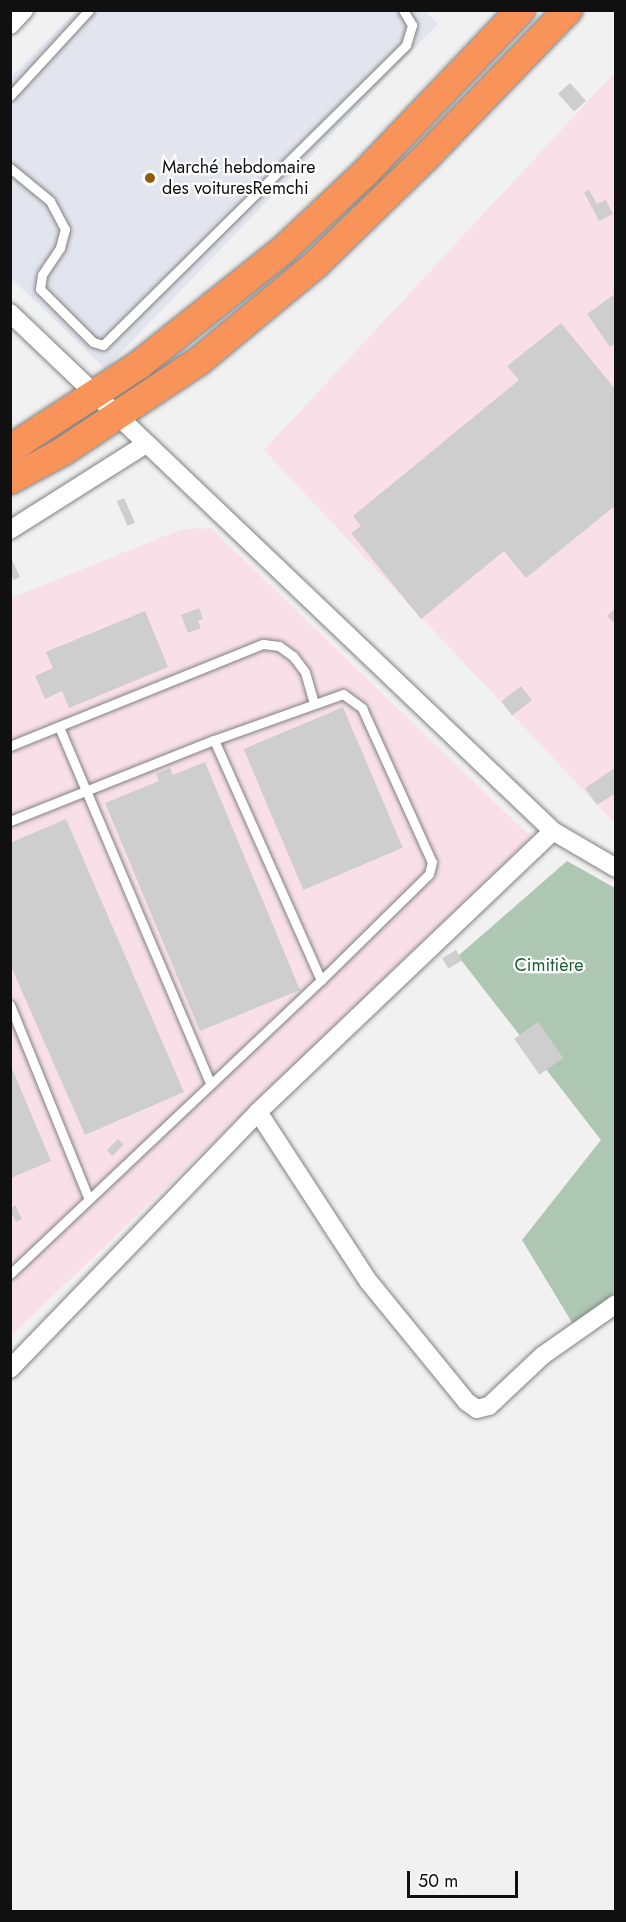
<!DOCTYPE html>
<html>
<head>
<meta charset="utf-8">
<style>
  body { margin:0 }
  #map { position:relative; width:626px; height:1922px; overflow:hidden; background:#f1f1f2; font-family:Jost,sans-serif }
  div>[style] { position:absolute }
  .built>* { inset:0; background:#e3e5ee }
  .industrial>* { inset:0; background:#f9e0e8 }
  .green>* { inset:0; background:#adc7b2 }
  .building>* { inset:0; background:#cfcecf; transform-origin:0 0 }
  .roads { filter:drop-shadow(0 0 2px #818182) drop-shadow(0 0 2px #818182) }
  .service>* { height:9px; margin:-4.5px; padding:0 4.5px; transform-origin:4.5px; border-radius:4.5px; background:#fff }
  .minor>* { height:18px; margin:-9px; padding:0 9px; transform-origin:9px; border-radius:9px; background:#fff }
  .trunk>* { height:28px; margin:-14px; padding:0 14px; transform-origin:14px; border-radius:14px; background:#f8945a }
  .dots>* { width:16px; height:16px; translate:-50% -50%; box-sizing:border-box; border:3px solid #fff; border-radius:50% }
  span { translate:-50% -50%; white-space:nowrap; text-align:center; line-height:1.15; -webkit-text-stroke:4.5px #fff; paint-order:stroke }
  .poi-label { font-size:18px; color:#101011 }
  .left { translate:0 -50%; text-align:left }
  .park-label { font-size:18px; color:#205f36 }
  .frame { position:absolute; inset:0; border:12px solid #101011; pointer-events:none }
  .scale { position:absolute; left:407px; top:1871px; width:111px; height:27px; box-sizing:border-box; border:3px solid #101011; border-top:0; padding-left:8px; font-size:18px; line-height:21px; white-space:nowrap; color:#101011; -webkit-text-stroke:4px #fff; paint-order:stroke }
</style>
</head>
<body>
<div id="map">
  <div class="built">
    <i style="clip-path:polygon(424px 10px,438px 24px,105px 369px,11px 278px,10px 78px,76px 11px)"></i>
  </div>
  <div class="industrial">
    <i style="clip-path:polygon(615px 72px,615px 824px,264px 450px)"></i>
    <i style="clip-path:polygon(211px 528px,531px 837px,11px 1336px,11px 598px,182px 529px)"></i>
  </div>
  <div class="green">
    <i style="clip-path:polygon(567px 861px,615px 888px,615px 1292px,576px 1329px,522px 1240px,601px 1140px,458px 956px)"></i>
  </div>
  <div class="building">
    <i style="left:570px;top:83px;width:24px;height:16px;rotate:48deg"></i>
    <i style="clip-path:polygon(589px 190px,597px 204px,606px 200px,613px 214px,599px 221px,584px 192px)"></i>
    <i style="clip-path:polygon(616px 293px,616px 343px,610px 347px,587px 314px)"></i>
    <i style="clip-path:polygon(561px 323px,616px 390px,616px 505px,526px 578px,504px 551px,421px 619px,351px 533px,361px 526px,353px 516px,519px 380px,507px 366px)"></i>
    <i style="left:124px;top:498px;width:27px;height:8px;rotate:66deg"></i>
    <i style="clip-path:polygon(10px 556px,20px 577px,14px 580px,10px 573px)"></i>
    <i style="clip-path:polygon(199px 608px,203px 619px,198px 621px,201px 628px,188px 633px,181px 615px)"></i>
    <i style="clip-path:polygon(614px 610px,616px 612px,616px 625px,607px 616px)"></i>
    <i style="clip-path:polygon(145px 611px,168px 667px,69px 708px,62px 691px,45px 699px,35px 676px,53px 668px,46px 652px)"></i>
    <i style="left:521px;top:686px;width:18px;height:25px;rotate:52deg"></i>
    <i style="left:343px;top:707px;width:153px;height:108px;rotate:67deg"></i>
    <i style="clip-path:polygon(205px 762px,300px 990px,200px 1031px,105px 803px,159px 781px,156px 774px,170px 768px,173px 775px)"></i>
    <i style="clip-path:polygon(616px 767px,616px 793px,597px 805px,585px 788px)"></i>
    <i style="clip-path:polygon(66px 819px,184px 1092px,85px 1135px,10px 964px,10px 843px)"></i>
    <i style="left:456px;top:950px;width:12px;height:16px;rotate:59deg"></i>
    <i style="left:538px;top:1022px;width:44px;height:29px;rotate:55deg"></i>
    <i style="clip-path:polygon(11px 1066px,51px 1161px,11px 1178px)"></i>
    <i style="left:118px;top:1139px;width:8px;height:16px;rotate:45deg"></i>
    <i style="clip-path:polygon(15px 1205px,22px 1219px,16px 1222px,10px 1210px)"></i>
  </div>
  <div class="roads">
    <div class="service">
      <i style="left:10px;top:96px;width:117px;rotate:-47.4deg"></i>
      <i style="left:10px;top:168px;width:52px;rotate:39.5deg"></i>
      <i style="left:50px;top:201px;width:32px;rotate:62deg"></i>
      <i style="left:65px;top:229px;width:20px;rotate:105deg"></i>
      <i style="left:60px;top:248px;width:32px;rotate:124deg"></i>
      <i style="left:42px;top:275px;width:14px;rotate:98deg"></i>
      <i style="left:40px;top:289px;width:75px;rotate:45deg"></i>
      <i style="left:93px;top:342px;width:10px;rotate:17deg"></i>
      <i style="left:103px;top:345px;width:426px;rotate:-44.7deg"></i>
      <i style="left:406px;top:45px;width:21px;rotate:-73deg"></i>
      <i style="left:412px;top:25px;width:17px;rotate:-121deg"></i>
      <i style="left:59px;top:727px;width:387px;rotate:67deg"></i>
      <i style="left:214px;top:740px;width:263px;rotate:66deg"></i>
      <i style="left:10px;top:746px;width:273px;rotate:-22deg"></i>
      <i style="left:263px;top:644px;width:16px;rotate:7deg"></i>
      <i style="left:279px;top:646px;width:17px;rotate:36deg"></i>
      <i style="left:293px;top:656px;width:20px;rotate:53deg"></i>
      <i style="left:305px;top:672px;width:32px;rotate:74deg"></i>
      <i style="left:10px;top:821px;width:219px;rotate:-21.7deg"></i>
      <i style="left:214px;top:740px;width:137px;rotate:-19.6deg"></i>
      <i style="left:343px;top:694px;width:24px;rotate:36deg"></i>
      <i style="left:362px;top:708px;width:169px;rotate:65.6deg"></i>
      <i style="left:432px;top:862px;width:12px;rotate:104deg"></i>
      <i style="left:429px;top:874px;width:151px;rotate:135.5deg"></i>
      <i style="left:321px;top:980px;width:428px;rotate:136.6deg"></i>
      <i style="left:10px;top:1005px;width:207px;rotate:67.9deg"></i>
    </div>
    <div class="minor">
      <i style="left:10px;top:25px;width:21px;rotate:-47deg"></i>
      <i style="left:10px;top:313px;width:750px;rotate:43.65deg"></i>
      <i style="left:553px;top:831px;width:73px;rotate:30.4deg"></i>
      <i style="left:10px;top:530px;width:161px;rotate:-32.3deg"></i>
      <i style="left:258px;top:1112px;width:203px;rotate:56.9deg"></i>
      <i style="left:369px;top:1282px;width:155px;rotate:50.8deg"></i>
      <i style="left:467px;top:1402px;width:12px;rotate:35deg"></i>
      <i style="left:477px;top:1409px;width:12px;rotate:-14deg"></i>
      <i style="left:489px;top:1406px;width:73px;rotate:-43.3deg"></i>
      <i style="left:542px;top:1356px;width:90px;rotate:-35.1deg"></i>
      <i style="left:10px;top:1369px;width:357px;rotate:-46deg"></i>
      <i style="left:258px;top:1112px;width:407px;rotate:-43.6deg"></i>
    </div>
    <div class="trunk">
      <i style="left:10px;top:449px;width:154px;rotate:-33.1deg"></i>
      <i style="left:139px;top:365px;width:184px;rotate:-38.6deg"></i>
      <i style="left:283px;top:250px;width:114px;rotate:-43.2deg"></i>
      <i style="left:366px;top:172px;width:224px;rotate:-46.3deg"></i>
      <i style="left:10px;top:480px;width:59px;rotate:-28.3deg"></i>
      <i style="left:62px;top:452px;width:164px;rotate:-33.6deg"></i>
      <i style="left:199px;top:361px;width:151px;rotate:-39.6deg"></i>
      <i style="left:315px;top:265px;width:158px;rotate:-44.2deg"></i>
      <i style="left:428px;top:155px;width:202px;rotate:-46deg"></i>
    </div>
  </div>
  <div class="dots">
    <i style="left:150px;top:178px;background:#8f5e0a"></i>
  </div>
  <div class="poi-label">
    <span class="left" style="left:162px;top:178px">Marché hebdomaire<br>des voituresRemchi</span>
  </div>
  <div class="park-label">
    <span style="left:549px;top:965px">Cimitière</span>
  </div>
  <div class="frame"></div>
  <div class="scale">50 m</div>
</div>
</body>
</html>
